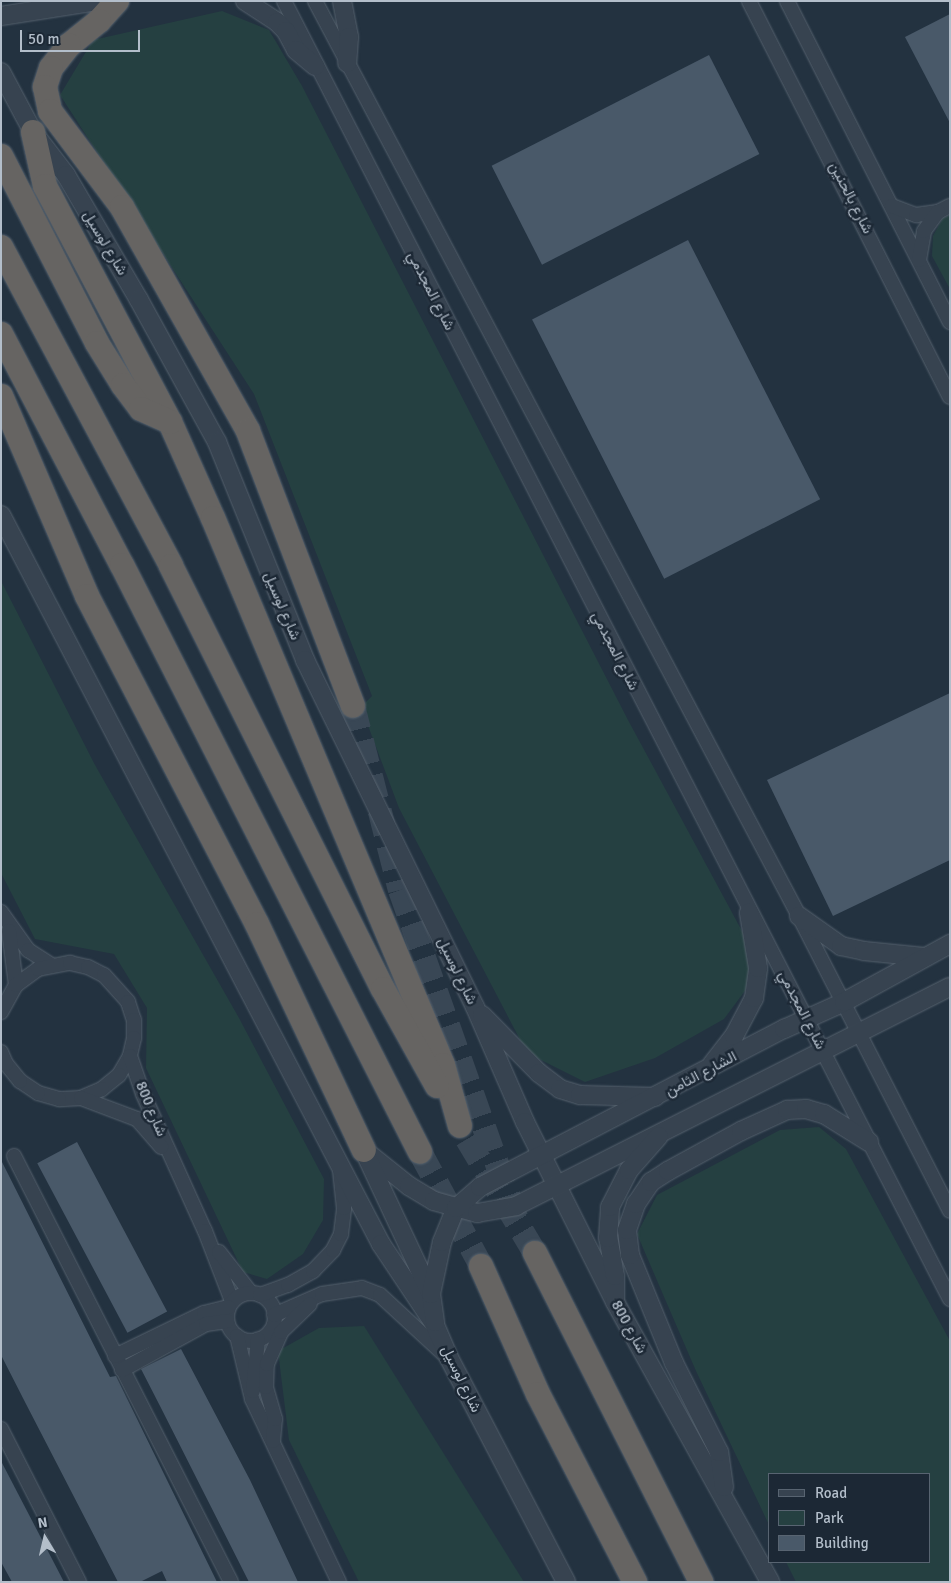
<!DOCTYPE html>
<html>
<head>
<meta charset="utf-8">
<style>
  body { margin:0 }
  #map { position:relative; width:951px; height:1583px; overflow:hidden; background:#233240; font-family:Signika,Vazirmatn,sans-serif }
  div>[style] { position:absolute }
  .green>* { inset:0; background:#254041 }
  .building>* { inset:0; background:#495969; transform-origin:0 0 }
  .trunk-tunnel>* { height:24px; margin-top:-12px; transform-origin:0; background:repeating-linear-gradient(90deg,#394755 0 24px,transparent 0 36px) }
  .roads { filter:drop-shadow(0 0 1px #55616d) drop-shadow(0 0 1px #55616d) }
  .minor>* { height:14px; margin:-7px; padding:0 7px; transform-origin:7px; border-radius:7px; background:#374350 }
  .minor>.ring { margin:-7px; padding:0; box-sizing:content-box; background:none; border:14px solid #374350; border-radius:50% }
  .tertiary>* { height:18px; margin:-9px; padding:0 9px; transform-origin:9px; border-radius:9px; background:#374350 }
  .trunk>* { height:24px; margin:-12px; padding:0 12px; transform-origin:12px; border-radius:12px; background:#666462 }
  span { translate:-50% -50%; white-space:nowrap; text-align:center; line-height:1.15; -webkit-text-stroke:5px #1c2835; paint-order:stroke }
  .street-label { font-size:15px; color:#b3beca }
  .frame { position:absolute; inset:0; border:2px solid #b3beca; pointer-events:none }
  .legend { position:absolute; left:768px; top:1473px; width:162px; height:90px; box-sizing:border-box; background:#1c2835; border:1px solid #586471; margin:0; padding:6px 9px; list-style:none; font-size:15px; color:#b3beca }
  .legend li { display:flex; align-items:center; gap:10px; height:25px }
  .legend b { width:25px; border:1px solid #586471 }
  .north { position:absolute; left:20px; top:1513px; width:50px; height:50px; -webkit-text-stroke:4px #1c2835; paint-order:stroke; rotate:351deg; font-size:14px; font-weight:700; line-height:20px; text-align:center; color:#b3beca }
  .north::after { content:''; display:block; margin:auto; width:18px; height:22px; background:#b3beca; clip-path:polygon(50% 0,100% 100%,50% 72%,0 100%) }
  .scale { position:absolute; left:20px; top:30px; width:120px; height:22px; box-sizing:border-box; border:2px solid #b3beca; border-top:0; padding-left:6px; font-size:15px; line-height:18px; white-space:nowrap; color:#b3beca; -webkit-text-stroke:4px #1c2835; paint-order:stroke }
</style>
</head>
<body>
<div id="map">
  <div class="green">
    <i style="clip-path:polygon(222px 11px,269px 30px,302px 86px,628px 720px,762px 968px,724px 1019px,655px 1058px,585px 1082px,527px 1053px,399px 808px,361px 707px,372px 696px,254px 394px,60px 95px,93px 40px)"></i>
    <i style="clip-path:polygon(950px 215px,950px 289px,932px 256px,933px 236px,943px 218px)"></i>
    <i style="clip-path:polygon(1px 581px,95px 765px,239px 1018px,324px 1179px,323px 1220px,303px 1254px,267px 1279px,243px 1272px,146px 1068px,147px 1008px,114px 954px,35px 939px,1px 873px)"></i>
    <i style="clip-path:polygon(819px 1127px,846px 1149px,950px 1341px,950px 1582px,796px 1582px,786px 1562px,930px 1562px,930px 1474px,770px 1474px,770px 1527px,696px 1371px,637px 1234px,657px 1195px,780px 1130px)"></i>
    <i style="clip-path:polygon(364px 1326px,524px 1582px,359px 1582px,289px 1440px,278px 1351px,319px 1328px)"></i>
  </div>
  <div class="building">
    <i style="clip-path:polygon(950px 14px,950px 123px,905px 37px)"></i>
    <i style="left:709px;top:55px;width:111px;height:244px;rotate:63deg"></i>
    <i style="left:688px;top:240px;width:291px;height:175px;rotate:63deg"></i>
    <i style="clip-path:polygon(950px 693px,950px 860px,833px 916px,767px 780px)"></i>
    <i style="left:77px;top:1142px;width:192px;height:45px;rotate:62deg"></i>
    <i style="clip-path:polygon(1px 1160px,110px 1377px,116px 1376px,217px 1582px,167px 1582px,162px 1571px,140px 1582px,118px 1582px,26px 1404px,1px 1355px)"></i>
    <i style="clip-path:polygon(181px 1349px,250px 1480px,298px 1582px,249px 1582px,160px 1406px,141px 1369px)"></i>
    <i style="clip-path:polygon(1px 1461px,64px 1582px,12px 1582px,1px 1562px)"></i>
  </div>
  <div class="trunk-tunnel">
    <i style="left:353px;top:706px;width:190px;rotate:75.7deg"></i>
    <i style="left:400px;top:890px;width:353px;rotate:70.5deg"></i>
    <i style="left:467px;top:1139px;width:133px;rotate:59.2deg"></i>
    <i style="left:420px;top:1152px;width:129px;rotate:61.8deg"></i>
  </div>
  <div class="roads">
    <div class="minor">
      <i style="left:284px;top:1px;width:1459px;rotate:62.84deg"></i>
      <i style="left:315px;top:1px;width:1035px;rotate:62.12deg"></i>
      <i style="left:799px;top:916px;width:331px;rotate:62.9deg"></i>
      <i style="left:749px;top:1px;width:444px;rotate:63.1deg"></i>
      <i style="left:787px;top:1px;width:360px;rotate:63.1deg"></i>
      <i style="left:892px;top:206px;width:26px;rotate:21deg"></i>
      <i style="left:916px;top:215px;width:22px;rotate:-8deg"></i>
      <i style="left:938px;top:212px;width:13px;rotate:-27deg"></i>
      <i style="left:919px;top:260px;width:29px;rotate:-80deg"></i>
      <i style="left:924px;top:231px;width:24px;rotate:-54deg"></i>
      <i style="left:1px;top:912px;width:47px;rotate:54.6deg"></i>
      <i style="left:28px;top:950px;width:27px;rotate:33deg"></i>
      <i style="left:9px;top:931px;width:54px;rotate:82.6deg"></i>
      <i style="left:1px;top:1012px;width:31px;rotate:-61deg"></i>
      <i style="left:16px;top:985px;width:27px;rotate:-36deg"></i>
      <i style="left:38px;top:969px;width:33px;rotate:-11deg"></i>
      <i style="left:70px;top:963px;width:18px;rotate:13deg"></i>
      <i style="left:88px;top:967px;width:18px;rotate:27deg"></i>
      <i style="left:104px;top:975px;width:36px;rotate:48deg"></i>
      <i style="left:128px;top:1002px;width:19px;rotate:72deg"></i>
      <i style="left:134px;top:1020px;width:18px;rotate:90deg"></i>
      <i style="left:134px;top:1038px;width:18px;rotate:103deg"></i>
      <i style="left:130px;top:1056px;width:22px;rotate:120deg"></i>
      <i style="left:119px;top:1075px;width:22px;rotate:141deg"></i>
      <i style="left:102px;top:1089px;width:23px;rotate:157deg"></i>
      <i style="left:81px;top:1098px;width:22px;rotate:177deg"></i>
      <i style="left:59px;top:1099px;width:22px;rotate:-164deg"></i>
      <i style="left:38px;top:1093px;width:22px;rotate:-146deg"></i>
      <i style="left:20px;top:1081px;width:22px;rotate:-129deg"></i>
      <i style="left:6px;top:1064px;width:13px;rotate:-113deg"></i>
      <i style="left:130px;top:1056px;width:40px;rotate:71.1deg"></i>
      <i style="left:143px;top:1094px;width:150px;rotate:65.7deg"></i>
      <i style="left:205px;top:1231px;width:75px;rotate:68.9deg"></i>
      <i style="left:81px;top:1098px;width:60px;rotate:20.6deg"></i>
      <i style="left:137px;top:1119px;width:37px;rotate:49deg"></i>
      <i style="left:14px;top:1156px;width:478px;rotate:63deg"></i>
      <i style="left:219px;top:1252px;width:52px;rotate:52deg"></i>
      <i class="ring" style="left:227px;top:1293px;width:34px;height:34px"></i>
      <i style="left:260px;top:1295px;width:30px;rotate:-20deg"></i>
      <i style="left:288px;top:1285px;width:29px;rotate:-29deg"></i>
      <i style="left:313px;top:1271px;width:29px;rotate:-46deg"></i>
      <i style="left:333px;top:1250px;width:18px;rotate:-63deg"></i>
      <i style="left:341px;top:1234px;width:26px;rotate:-83deg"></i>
      <i style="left:344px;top:1208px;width:38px;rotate:-96deg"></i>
      <i style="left:274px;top:1315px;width:52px;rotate:-23.6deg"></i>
      <i style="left:322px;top:1294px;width:40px;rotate:-8.5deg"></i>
      <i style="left:362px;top:1288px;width:19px;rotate:21deg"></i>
      <i style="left:380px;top:1295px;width:90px;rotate:42.7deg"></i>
      <i style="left:237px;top:1336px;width:65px;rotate:76.6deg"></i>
      <i style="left:252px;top:1399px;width:203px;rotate:64.6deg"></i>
      <i style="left:115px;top:1356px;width:99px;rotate:-25.8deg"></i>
      <i style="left:204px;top:1313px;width:25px;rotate:-14deg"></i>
      <i style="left:122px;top:1370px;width:96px;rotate:-28.7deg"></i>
      <i style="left:206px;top:1324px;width:21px;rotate:-8deg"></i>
      <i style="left:253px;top:1391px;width:52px;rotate:-84.5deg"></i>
      <i style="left:1px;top:1429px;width:172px;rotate:63deg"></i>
      <i style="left:273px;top:1441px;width:22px;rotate:-85deg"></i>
      <i style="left:275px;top:1419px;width:33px;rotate:-106deg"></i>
      <i style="left:266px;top:1387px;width:23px;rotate:-88deg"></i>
      <i style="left:267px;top:1364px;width:35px;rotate:-66deg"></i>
      <i style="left:281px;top:1332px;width:40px;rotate:-44deg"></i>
    </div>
    <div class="tertiary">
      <i style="left:245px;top:1px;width:38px;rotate:33deg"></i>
      <i style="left:277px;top:22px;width:13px;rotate:45deg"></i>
      <i style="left:286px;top:31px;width:21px;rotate:62deg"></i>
      <i style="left:296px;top:50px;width:25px;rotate:40deg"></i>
      <i style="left:342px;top:1px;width:37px;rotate:79deg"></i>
      <i style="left:349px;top:37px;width:26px;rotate:94deg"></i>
      <i style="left:1px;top:16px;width:97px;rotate:-8.9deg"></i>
      <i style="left:1px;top:72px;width:68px;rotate:61.9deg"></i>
      <i style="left:33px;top:132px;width:54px;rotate:52.5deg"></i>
      <i style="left:66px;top:175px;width:145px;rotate:59.7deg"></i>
      <i style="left:139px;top:300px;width:162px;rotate:61.2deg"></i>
      <i style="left:217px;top:442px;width:235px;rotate:68deg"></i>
      <i style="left:305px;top:660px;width:386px;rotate:63.9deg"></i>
      <i style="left:475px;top:1007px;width:125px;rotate:66.5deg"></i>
      <i style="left:525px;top:1122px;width:201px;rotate:63.4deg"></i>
      <i style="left:615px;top:1302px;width:320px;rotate:61deg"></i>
      <i style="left:1px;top:515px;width:822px;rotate:62.47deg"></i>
      <i style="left:381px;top:1244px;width:97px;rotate:56.3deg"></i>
      <i style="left:435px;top:1325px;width:36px;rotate:67deg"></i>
      <i style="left:449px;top:1358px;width:253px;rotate:62.4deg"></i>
      <i style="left:799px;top:916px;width:52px;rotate:35.5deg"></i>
      <i style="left:841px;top:946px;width:24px;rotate:12deg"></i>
      <i style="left:864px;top:951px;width:60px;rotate:5.7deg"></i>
      <i style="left:482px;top:1015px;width:81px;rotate:45.5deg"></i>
      <i style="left:539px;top:1073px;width:26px;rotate:37deg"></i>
      <i style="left:560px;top:1089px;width:21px;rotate:17deg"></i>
      <i style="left:580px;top:1095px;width:75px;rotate:1.5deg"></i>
      <i style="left:712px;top:1064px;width:36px;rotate:-52deg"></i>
      <i style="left:734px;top:1036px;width:43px;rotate:-62.2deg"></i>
      <i style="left:754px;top:998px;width:30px;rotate:-82deg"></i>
      <i style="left:758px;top:968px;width:56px;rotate:-99.3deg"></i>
      <i style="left:364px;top:1150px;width:58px;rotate:38.7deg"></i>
      <i style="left:409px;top:1186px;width:29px;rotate:31deg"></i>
      <i style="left:434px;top:1201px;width:45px;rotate:15.6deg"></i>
      <i style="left:477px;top:1213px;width:40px;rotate:-10deg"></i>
      <i style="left:516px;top:1206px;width:486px;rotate:-26.8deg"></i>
      <i style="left:364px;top:1151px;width:158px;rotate:64.9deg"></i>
      <i style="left:615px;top:1298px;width:22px;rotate:-90deg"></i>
      <i style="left:615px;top:1276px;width:39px;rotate:-100deg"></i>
      <i style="left:608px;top:1238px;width:31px;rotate:-86deg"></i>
      <i style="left:610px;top:1207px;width:42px;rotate:-62.8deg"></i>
      <i style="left:629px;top:1170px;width:45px;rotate:-48.6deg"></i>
      <i style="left:435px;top:1322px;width:28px;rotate:-98deg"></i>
      <i style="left:431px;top:1294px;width:53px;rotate:-78.1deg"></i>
      <i style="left:442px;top:1242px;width:37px;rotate:-68deg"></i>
      <i style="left:456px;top:1208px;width:32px;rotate:-41deg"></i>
      <i style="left:480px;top:1187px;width:343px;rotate:-27.5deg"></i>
      <i style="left:784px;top:1029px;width:66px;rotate:-24.2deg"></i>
      <i style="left:844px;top:1002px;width:121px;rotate:-28.7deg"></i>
      <i style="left:724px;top:1487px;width:35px;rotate:-98deg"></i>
      <i style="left:719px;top:1452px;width:100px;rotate:-116.8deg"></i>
      <i style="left:674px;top:1363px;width:117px;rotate:-112.2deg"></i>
      <i style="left:630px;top:1255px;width:25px;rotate:-97deg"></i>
      <i style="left:627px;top:1230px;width:28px;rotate:-71deg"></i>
      <i style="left:636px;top:1204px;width:27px;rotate:-56deg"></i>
      <i style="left:651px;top:1182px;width:20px;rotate:-33deg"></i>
      <i style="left:668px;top:1171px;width:83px;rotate:-28.7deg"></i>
      <i style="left:741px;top:1131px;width:51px;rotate:-24.5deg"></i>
      <i style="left:787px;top:1110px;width:19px;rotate:-3deg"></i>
      <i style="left:806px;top:1109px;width:19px;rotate:16deg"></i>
      <i style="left:824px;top:1114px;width:53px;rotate:31.9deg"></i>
    </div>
    <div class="trunk">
      <i style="left:117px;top:1px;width:27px;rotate:132deg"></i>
      <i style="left:99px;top:21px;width:38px;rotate:141deg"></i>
      <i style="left:69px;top:45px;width:29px;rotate:128deg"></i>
      <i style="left:51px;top:68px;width:20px;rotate:108deg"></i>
      <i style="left:45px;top:87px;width:25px;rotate:78deg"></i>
      <i style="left:50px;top:111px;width:120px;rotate:53.1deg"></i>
      <i style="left:122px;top:207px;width:257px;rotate:60.6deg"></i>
      <i style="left:248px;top:431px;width:294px;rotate:69.1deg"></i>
      <i style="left:33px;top:132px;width:55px;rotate:77.5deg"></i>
      <i style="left:45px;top:186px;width:267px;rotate:62.1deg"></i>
      <i style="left:170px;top:422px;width:105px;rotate:65.9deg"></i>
      <i style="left:213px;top:518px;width:593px;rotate:67.19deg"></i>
      <i style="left:443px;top:1065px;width:63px;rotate:74.4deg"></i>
      <i style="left:1px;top:156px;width:210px;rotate:62.8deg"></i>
      <i style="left:97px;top:343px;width:49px;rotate:58.2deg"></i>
      <i style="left:123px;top:385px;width:30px;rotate:53deg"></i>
      <i style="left:141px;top:409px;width:32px;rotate:24deg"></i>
      <i style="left:1px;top:247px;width:361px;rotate:61.9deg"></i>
      <i style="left:171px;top:566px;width:473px;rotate:63.4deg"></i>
      <i style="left:383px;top:989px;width:111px;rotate:60.9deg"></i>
      <i style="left:1px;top:334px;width:261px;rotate:62.4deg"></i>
      <i style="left:122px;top:565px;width:658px;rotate:63.08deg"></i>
      <i style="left:1px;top:396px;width:218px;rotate:66.7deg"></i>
      <i style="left:87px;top:596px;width:369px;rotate:62.6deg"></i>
      <i style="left:257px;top:924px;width:250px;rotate:64.7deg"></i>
      <i style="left:535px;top:1253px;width:369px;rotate:63.2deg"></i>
      <i style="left:481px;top:1266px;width:140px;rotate:66deg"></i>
      <i style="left:538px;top:1394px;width:212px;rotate:62.7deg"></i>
    </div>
  </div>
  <div class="street-label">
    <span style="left:851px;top:198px;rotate:63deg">شارع بالحنين</span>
    <span style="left:105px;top:243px;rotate:59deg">شارع لوسيل</span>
    <span style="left:431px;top:291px;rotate:63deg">شارع المجدمي</span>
    <span style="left:282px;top:606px;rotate:67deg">شارع لوسيل</span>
    <span style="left:615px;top:651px;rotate:63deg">شارع المجدمي</span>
    <span style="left:457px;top:971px;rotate:64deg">شارع لوسيل</span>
    <span style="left:802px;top:1010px;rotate:63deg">شارع المجدمي</span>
    <span style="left:701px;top:1074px;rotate:-28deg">الشارع الثامن</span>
    <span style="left:151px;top:1109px;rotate:67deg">شارع 800</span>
    <span style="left:629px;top:1327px;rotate:61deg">شارع 800</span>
    <span style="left:461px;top:1379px;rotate:64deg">شارع لوسيل</span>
  </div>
  <div class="frame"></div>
  <ul class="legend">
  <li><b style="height:6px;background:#374350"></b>Road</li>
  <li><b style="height:14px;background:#254041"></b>Park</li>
  <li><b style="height:14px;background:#495969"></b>Building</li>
  </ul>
  <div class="north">N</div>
  <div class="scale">50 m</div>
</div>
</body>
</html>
